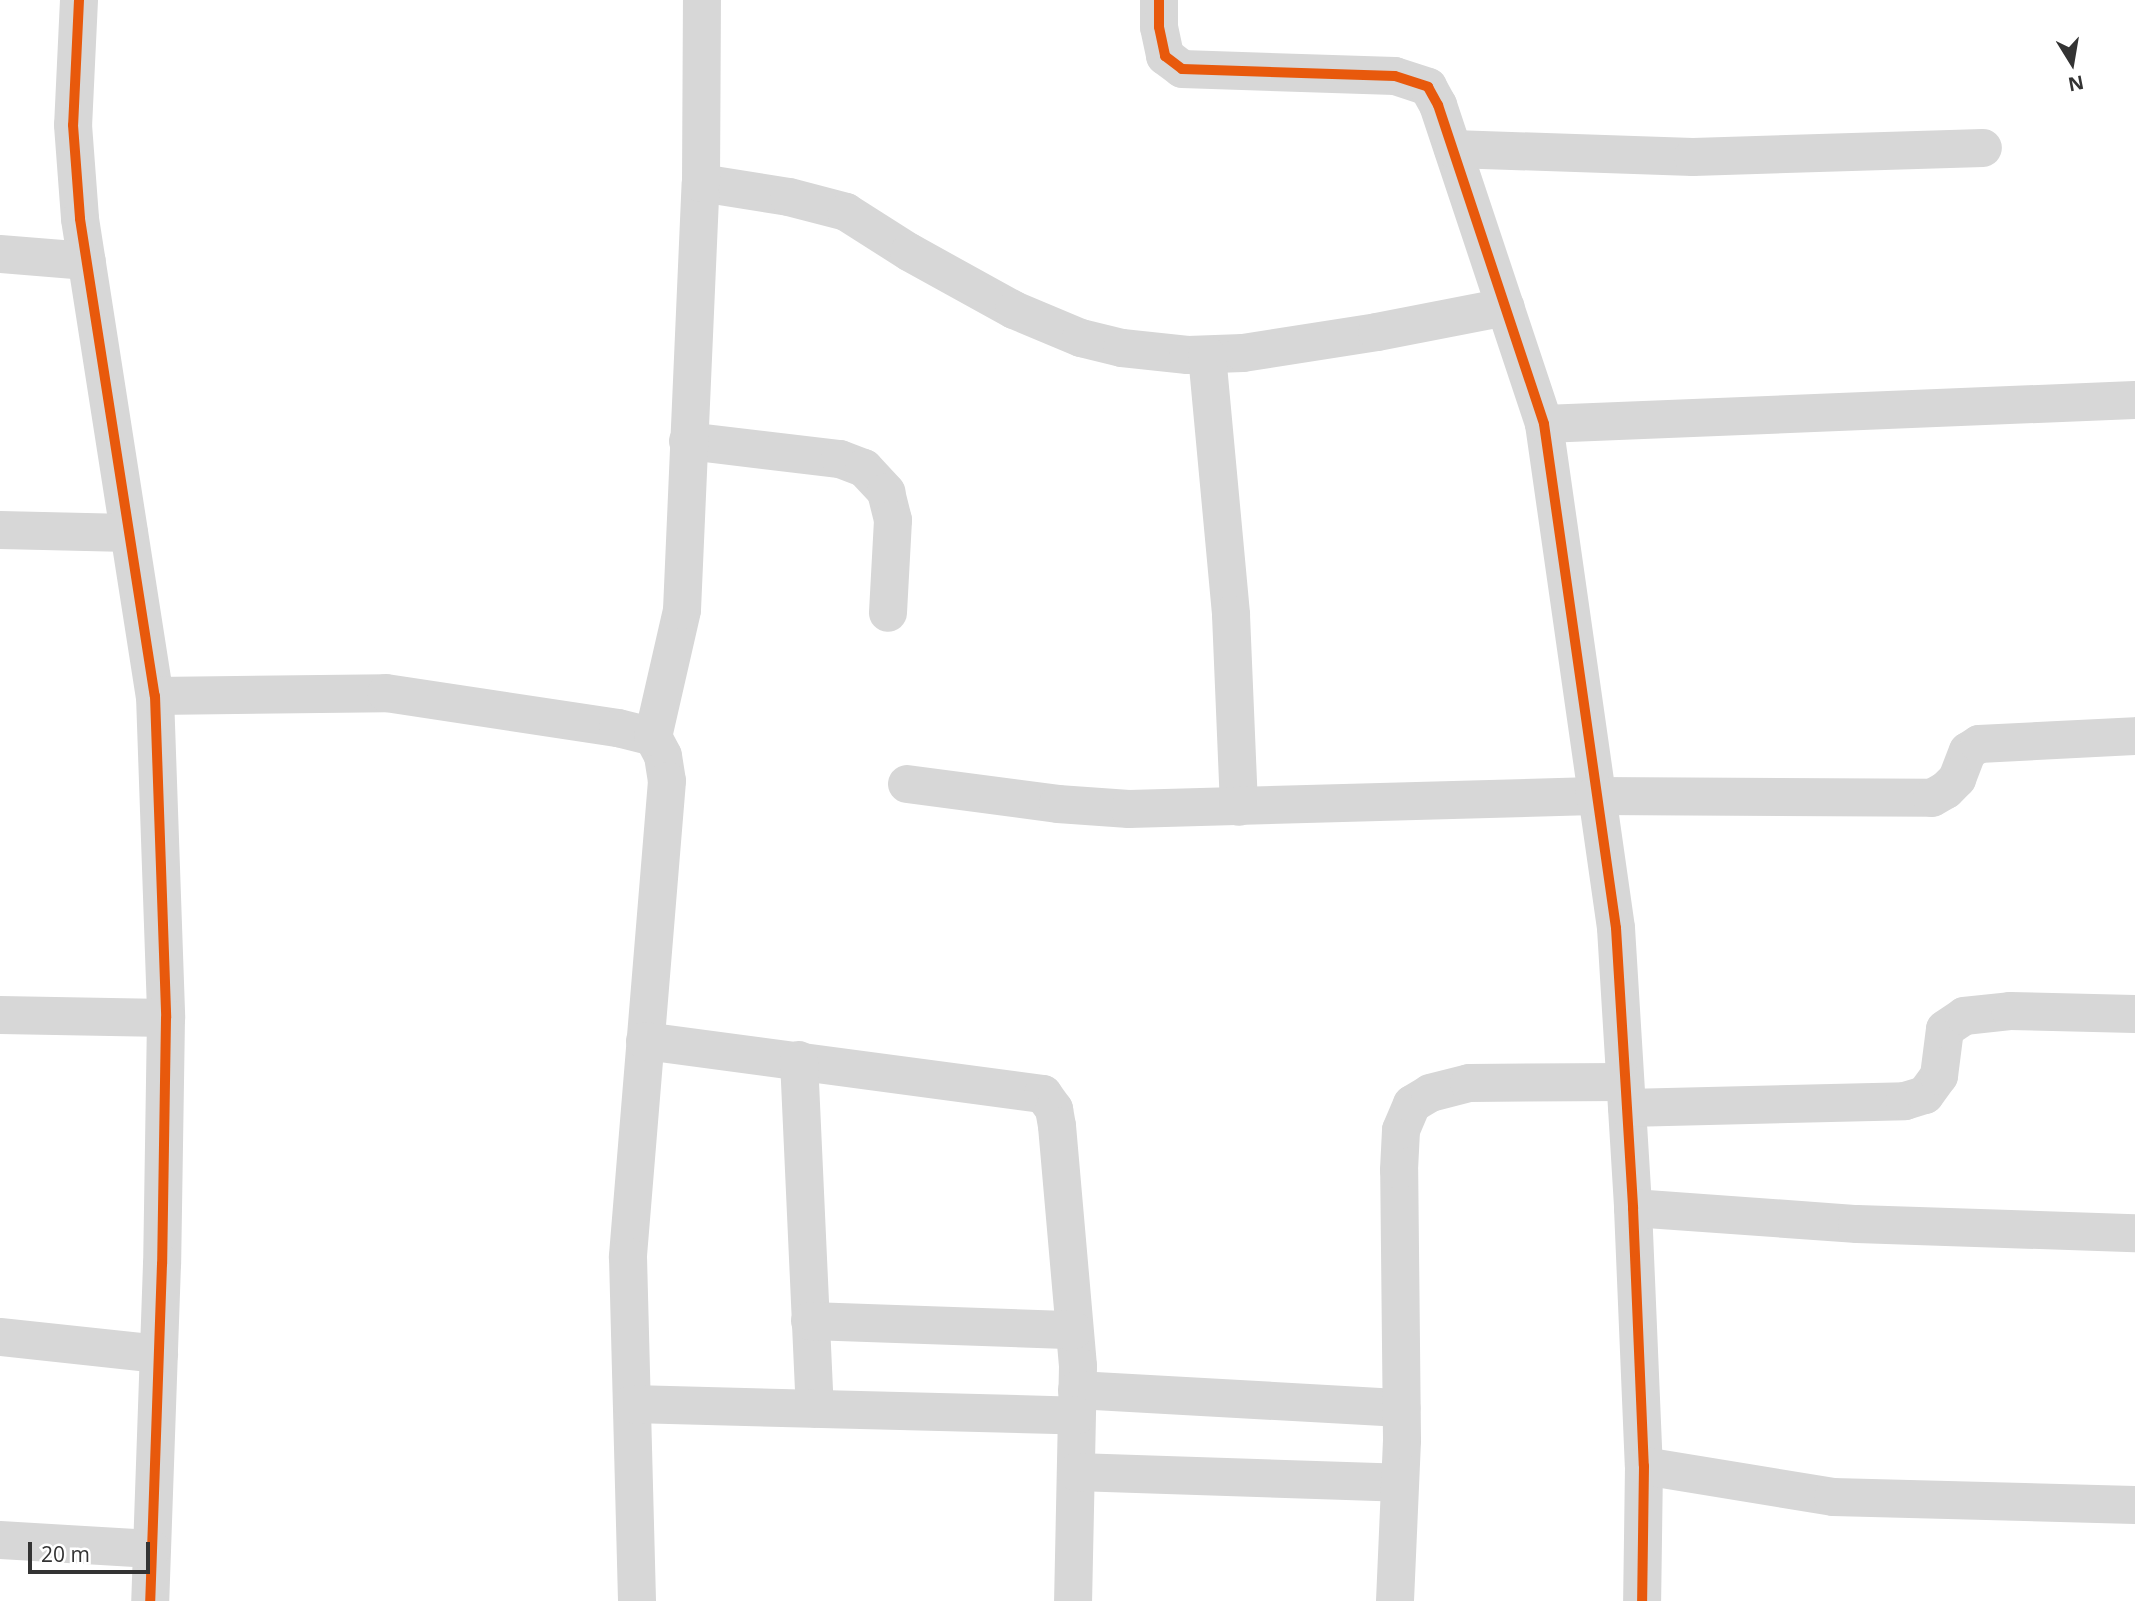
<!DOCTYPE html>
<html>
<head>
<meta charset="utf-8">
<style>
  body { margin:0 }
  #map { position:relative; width:2135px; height:1601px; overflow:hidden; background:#fff; font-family:"Open Sans",sans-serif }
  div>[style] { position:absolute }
  .minor>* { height:38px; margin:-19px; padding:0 19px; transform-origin:19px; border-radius:19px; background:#d7d7d7 }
  .cycleway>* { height:10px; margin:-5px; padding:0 5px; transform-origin:5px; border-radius:5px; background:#e8590c }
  span { translate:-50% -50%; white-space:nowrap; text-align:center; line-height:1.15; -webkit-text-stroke:7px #fff; paint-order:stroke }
  .north { position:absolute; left:2037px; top:28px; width:70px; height:70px; -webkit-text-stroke:5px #fff; paint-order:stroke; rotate:169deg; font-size:19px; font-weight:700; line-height:28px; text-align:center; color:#333 }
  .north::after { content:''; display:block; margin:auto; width:24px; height:32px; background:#333; clip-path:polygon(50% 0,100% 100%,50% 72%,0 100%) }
  .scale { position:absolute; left:28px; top:1542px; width:122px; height:32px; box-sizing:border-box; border:4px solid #333; border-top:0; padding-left:9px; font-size:21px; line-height:24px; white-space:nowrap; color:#333; -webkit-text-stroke:5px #fff; paint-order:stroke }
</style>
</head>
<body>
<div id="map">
  <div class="minor">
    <i style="left:79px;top:0;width:125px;rotate:92.7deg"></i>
    <i style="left:73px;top:125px;width:94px;rotate:85.7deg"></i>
    <i style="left:80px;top:219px;width:483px;rotate:81.1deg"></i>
    <i style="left:155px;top:696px;width:322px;rotate:88deg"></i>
    <i style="left:166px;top:1018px;width:246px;rotate:90.9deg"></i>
    <i style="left:162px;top:1264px;width:337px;rotate:92deg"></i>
    <i style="left:1159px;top:0;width:27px;rotate:90deg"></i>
    <i style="left:1159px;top:27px;width:30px;rotate:78deg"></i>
    <i style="left:1165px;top:56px;width:21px;rotate:37deg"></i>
    <i style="left:1182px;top:69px;width:213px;rotate:1.9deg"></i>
    <i style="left:1395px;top:76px;width:35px;rotate:18deg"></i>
    <i style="left:1428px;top:87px;width:21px;rotate:61deg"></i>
    <i style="left:1438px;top:105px;width:336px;rotate:71.6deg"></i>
    <i style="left:1544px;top:424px;width:509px;rotate:81.87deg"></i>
    <i style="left:1616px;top:928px;width:281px;rotate:86.5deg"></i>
    <i style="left:1633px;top:1208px;width:258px;rotate:87.6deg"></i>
    <i style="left:1644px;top:1466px;width:135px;rotate:90.8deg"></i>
    <i style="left:1453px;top:149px;width:240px;rotate:1.9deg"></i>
    <i style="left:1693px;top:157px;width:290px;rotate:-1.8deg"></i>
    <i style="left:701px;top:183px;width:89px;rotate:9deg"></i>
    <i style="left:789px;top:197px;width:59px;rotate:14.7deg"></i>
    <i style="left:846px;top:212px;width:75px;rotate:32.4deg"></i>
    <i style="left:909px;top:252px;width:120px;rotate:28.9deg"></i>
    <i style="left:1014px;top:310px;width:73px;rotate:22.7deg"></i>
    <i style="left:1081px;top:338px;width:42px;rotate:13.7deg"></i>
    <i style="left:1122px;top:348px;width:66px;rotate:6.1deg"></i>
    <i style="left:1188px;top:355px;width:55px;rotate:-2.1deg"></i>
    <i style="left:1243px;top:353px;width:136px;rotate:-8.9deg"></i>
    <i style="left:1377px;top:332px;width:131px;rotate:-11deg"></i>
    <i style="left:0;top:254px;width:87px;rotate:4.6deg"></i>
    <i style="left:1207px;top:355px;width:261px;rotate:84.7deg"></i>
    <i style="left:1231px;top:615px;width:192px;rotate:87.6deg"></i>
    <i style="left:1544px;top:424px;width:591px;rotate:-2.33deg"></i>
    <i style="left:688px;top:441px;width:153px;rotate:6.8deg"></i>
    <i style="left:840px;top:459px;width:26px;rotate:21deg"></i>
    <i style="left:864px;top:468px;width:33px;rotate:47deg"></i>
    <i style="left:886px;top:492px;width:29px;rotate:76deg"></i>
    <i style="left:893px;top:520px;width:93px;rotate:93.1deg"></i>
    <i style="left:0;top:530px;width:129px;rotate:1.3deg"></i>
    <i style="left:155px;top:696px;width:231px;rotate:-0.7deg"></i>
    <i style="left:386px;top:693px;width:235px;rotate:8.6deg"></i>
    <i style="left:618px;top:728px;width:36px;rotate:14deg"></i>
    <i style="left:653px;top:737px;width:21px;rotate:62deg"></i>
    <i style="left:663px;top:756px;width:25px;rotate:81deg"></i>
    <i style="left:667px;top:781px;width:478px;rotate:94.7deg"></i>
    <i style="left:628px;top:1257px;width:344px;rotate:88.5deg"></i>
    <i style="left:653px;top:737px;width:130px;rotate:-77.1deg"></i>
    <i style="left:682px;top:610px;width:427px;rotate:-87.5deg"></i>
    <i style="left:701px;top:183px;width:183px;rotate:-89.7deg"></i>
    <i style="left:907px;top:784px;width:152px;rotate:7.5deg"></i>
    <i style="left:1058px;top:804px;width:71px;rotate:4deg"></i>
    <i style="left:1129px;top:809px;width:465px;rotate:-1.6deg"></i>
    <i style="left:1594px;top:796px;width:338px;rotate:0.3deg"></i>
    <i style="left:1932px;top:798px;width:16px;rotate:-30deg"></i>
    <i style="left:1946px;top:790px;width:16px;rotate:-45deg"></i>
    <i style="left:1957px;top:779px;width:30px;rotate:-69deg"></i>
    <i style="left:1968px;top:751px;width:13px;rotate:-32deg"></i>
    <i style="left:1979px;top:744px;width:156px;rotate:-2.9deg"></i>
    <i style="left:0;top:1015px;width:166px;rotate:1deg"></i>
    <i style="left:645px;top:1041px;width:402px;rotate:7.6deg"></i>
    <i style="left:1043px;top:1094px;width:19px;rotate:54deg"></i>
    <i style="left:1054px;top:1109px;width:17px;rotate:80deg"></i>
    <i style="left:1057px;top:1126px;width:241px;rotate:85deg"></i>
    <i style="left:1078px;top:1366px;width:235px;rotate:91.2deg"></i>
    <i style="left:799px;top:1060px;width:349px;rotate:87.4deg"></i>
    <i style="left:1627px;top:1108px;width:278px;rotate:-1.4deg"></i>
    <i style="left:1905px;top:1101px;width:21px;rotate:-17deg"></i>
    <i style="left:1925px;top:1095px;width:24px;rotate:-54deg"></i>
    <i style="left:1939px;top:1076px;width:47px;rotate:-82.7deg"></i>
    <i style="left:1945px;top:1029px;width:23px;rotate:-34deg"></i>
    <i style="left:1964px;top:1016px;width:46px;rotate:-6.2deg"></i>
    <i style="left:2010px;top:1011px;width:125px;rotate:1.4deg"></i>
    <i style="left:1633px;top:1208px;width:225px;rotate:4.1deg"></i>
    <i style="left:1857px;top:1224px;width:278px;rotate:1.9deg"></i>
    <i style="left:810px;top:1321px;width:264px;rotate:2deg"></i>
    <i style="left:0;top:1337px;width:160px;rotate:6.1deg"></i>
    <i style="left:1077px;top:1390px;width:325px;rotate:3.2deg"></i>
    <i style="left:632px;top:1404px;width:444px;rotate:1.5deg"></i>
    <i style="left:1644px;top:1466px;width:192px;rotate:9.3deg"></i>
    <i style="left:1833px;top:1497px;width:302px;rotate:1.5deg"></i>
    <i style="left:1076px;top:1472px;width:324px;rotate:1.9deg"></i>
    <i style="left:0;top:1540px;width:152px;rotate:3.4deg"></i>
    <i style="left:1395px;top:1601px;width:161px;rotate:-87.5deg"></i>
    <i style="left:1402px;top:1440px;width:270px;rotate:-90.6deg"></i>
    <i style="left:1399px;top:1170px;width:40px;rotate:-87.1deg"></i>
    <i style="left:1401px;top:1130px;width:28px;rotate:-67deg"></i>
    <i style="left:1412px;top:1104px;width:21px;rotate:-31deg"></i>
    <i style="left:1430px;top:1093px;width:40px;rotate:-14.4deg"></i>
    <i style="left:1469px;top:1083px;width:156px;rotate:-0.4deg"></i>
  </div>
  <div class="cycleway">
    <i style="left:79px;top:0;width:125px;rotate:92.7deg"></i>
    <i style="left:73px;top:125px;width:94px;rotate:85.7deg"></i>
    <i style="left:80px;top:219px;width:483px;rotate:81.1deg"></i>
    <i style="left:155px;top:696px;width:322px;rotate:88deg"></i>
    <i style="left:166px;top:1018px;width:246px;rotate:90.9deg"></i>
    <i style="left:162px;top:1264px;width:337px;rotate:92deg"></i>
    <i style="left:1159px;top:0;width:27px;rotate:90deg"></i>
    <i style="left:1159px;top:27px;width:30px;rotate:78deg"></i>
    <i style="left:1165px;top:56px;width:21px;rotate:37deg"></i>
    <i style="left:1182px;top:69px;width:213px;rotate:1.9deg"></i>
    <i style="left:1395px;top:76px;width:35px;rotate:18deg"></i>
    <i style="left:1428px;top:87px;width:21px;rotate:61deg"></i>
    <i style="left:1438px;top:105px;width:336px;rotate:71.6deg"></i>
    <i style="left:1544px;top:424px;width:509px;rotate:81.87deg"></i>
    <i style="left:1616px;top:928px;width:281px;rotate:86.5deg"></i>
    <i style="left:1633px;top:1208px;width:258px;rotate:87.6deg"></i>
    <i style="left:1644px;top:1466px;width:135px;rotate:90.8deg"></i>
  </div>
  <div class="north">N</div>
  <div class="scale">20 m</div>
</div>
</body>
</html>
